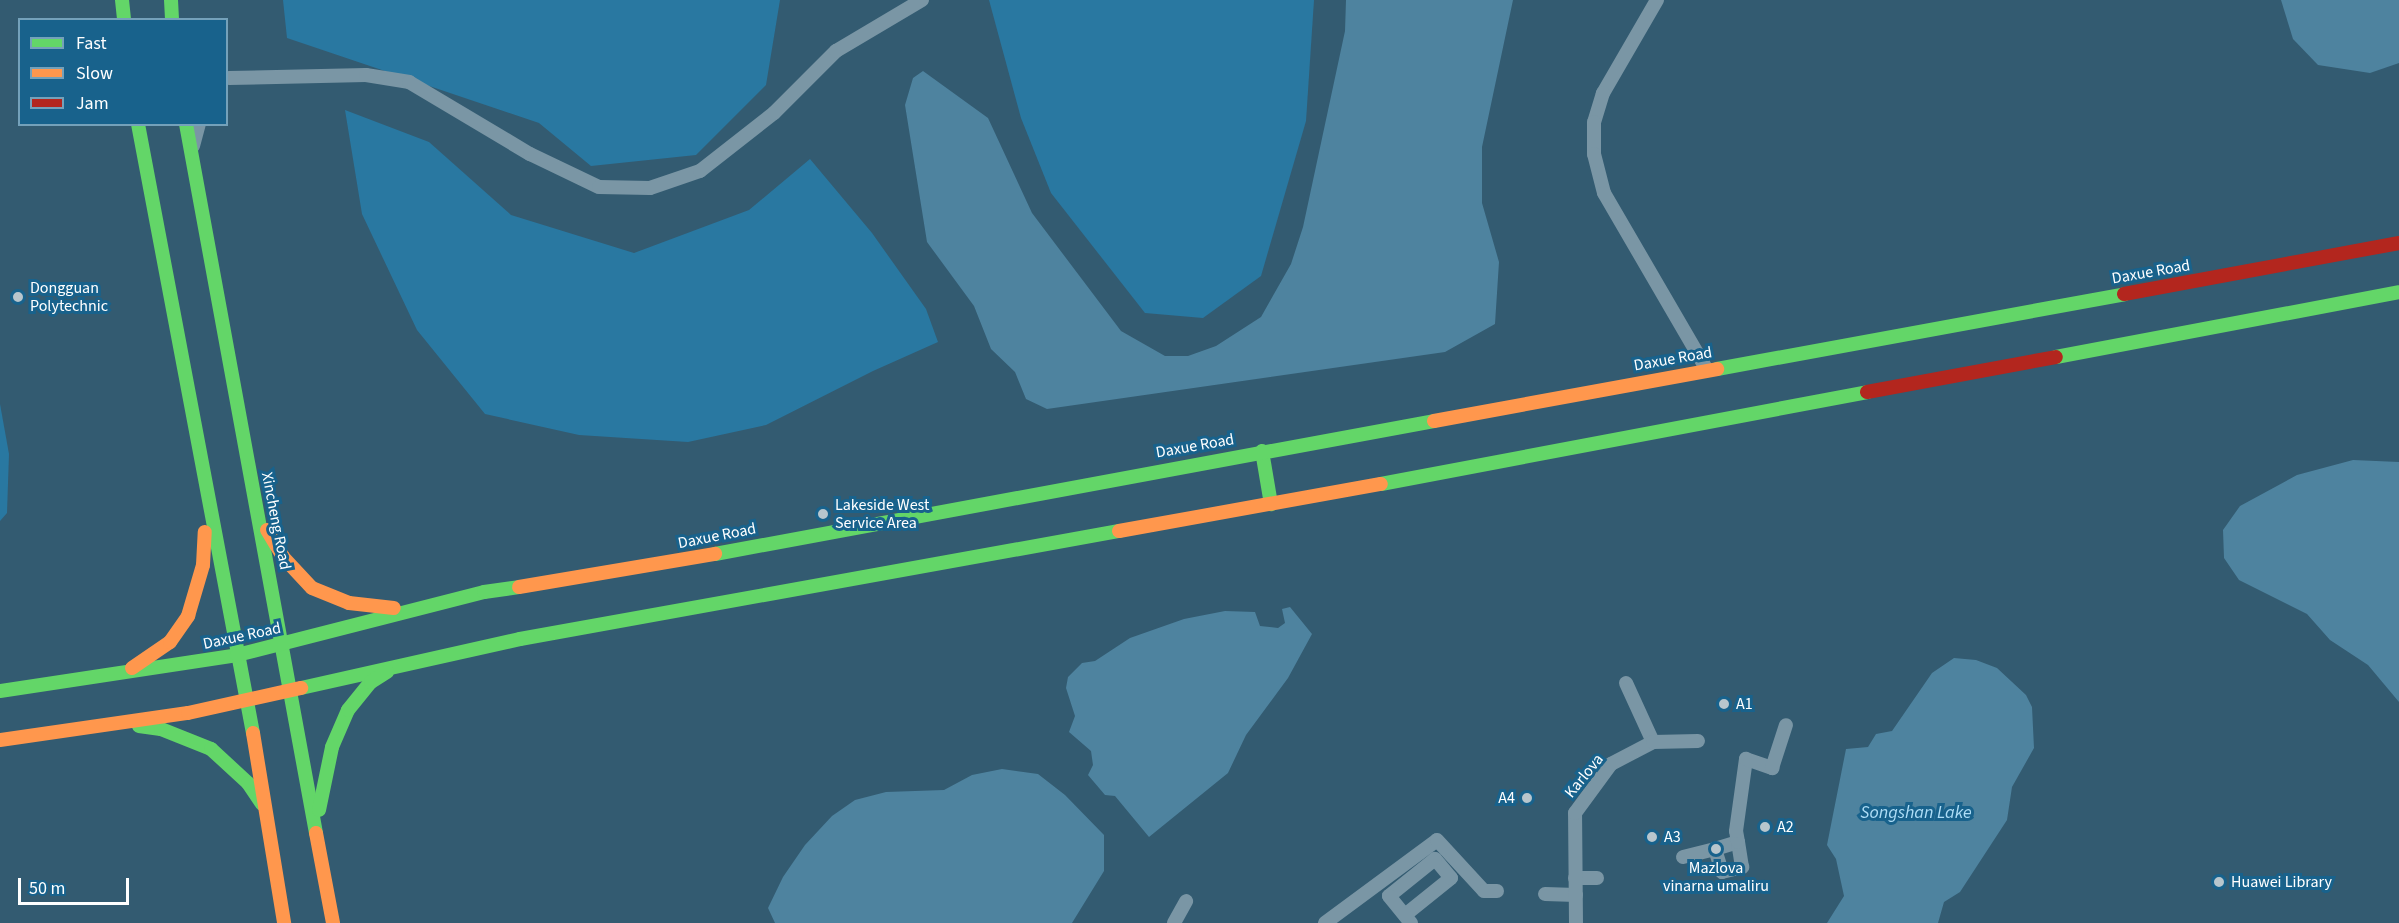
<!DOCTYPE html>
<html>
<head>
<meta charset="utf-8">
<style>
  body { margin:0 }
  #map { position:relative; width:2399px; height:923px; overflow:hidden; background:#335b71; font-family:"Source Sans 3",sans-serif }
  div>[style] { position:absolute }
  .green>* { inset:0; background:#2978a1 }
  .water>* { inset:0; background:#4e839f }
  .street>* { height:14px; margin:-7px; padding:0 7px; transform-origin:7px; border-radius:7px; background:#7a96a5 }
  .fast>* { height:14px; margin:-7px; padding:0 7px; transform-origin:7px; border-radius:7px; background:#63d668 }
  .slow>* { height:14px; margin:-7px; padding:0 7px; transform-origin:7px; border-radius:7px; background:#ff974d }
  .jam>* { height:14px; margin:-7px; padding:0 7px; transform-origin:7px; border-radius:7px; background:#b3261e }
  .dots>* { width:16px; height:16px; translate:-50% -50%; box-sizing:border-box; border:3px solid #18628c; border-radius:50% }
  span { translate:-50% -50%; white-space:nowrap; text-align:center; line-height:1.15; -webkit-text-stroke:6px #18628c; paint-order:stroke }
  .street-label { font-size:16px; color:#fff }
  .poi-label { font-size:16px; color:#fff }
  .left { translate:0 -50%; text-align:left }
  .right { translate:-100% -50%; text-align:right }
  .water-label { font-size:18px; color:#aeddf6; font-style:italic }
  .legend { position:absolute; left:18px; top:18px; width:210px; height:108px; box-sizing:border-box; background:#18628c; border:2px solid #74a1ba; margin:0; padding:8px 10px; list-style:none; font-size:18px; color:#fff }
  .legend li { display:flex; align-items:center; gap:12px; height:30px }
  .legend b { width:30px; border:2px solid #74a1ba }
  .scale { position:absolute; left:18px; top:878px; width:111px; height:27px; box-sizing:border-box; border:3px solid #fff; border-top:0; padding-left:8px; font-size:18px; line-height:21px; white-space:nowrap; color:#fff; -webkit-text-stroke:4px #18628c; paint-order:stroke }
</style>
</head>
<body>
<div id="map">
  <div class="green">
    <i style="clip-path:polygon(283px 0,780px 0,766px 85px,696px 155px,591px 166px,539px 123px,287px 38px)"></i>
    <i style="clip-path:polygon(989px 0,1314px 0,1306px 121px,1261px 276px,1203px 318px,1145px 313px,1051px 193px,1021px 118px)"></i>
    <i style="clip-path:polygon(345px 110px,429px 142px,511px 215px,634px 253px,749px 210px,810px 159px,872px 233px,926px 309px,938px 342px,873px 371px,766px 425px,688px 442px,579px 435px,485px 414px,417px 330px,362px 214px)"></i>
    <i style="clip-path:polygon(0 404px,9px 454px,7px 513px,0 521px)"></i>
  </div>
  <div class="water">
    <i style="clip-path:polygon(1346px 0,1513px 0,1482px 147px,1482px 203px,1499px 262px,1495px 324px,1445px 352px,1047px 409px,1026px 399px,1015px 372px,991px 349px,974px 306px,927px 242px,905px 105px,913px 78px,923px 71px,988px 118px,1032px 213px,1121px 331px,1165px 356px,1188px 356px,1216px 346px,1261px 317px,1291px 264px,1303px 227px,1345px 31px)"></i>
    <i style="clip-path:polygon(2281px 0,2399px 0,2399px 63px,2370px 73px,2318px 65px,2293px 39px)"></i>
    <i style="clip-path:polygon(2353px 460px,2399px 462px,2399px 702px,2368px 665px,2330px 640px,2307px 614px,2239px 580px,2224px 558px,2223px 530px,2240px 506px,2297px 475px)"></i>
    <i style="clip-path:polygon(1290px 607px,1312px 634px,1288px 678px,1246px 735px,1228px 773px,1149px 837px,1115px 796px,1105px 795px,1088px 775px,1093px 765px,1091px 751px,1069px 732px,1075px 716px,1066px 688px,1068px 677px,1082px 663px,1095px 661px,1130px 638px,1184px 619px,1225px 611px,1255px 612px,1260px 626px,1278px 628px,1285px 623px,1282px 609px)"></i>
    <i style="clip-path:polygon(1954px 658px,1976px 660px,1997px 668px,2026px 695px,2032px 707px,2034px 748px,2012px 787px,2007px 820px,1960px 892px,1944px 902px,1938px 923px,1827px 923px,1844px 896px,1836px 859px,1827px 845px,1846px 749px,1868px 747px,1876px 734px,1892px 731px,1932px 673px)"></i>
    <i style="clip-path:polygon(1002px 769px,1038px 774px,1065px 795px,1104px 835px,1104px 871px,1072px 923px,775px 923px,768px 908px,783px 877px,805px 845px,832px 816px,855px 800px,886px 792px,944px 790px,972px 775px)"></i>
  </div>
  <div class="street">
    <i style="left:1657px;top:0;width:108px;rotate:120.1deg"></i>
    <i style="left:1603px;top:93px;width:30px;rotate:107deg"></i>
    <i style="left:1594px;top:122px;width:32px;rotate:90deg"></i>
    <i style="left:1594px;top:154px;width:40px;rotate:75.6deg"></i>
    <i style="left:1604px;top:193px;width:205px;rotate:59.8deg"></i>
    <i style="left:229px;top:78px;width:137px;rotate:-1.3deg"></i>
    <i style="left:366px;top:75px;width:44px;rotate:9.2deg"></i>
    <i style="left:409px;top:82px;width:141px;rotate:30.8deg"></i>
    <i style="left:530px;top:154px;width:76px;rotate:25.6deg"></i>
    <i style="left:599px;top:187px;width:51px;rotate:1.1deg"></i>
    <i style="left:650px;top:188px;width:53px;rotate:-18.8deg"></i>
    <i style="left:700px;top:171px;width:94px;rotate:-38.1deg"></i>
    <i style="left:774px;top:113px;width:88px;rotate:-45deg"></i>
    <i style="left:836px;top:51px;width:100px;rotate:-30.7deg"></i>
    <i style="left:193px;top:146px;width:23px;rotate:-75deg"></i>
    <i style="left:1626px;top:683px;width:65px;rotate:65.4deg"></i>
    <i style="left:1738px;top:842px;width:24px;rotate:163deg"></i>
    <i style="left:1715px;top:849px;width:24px;rotate:73deg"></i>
    <i style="left:1722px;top:872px;width:21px;rotate:-14deg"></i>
    <i style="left:1742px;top:867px;width:25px;rotate:-99deg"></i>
    <i style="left:1738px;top:842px;width:11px;rotate:-100deg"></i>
    <i style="left:1736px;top:831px;width:73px;rotate:-82.1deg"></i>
    <i style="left:1746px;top:759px;width:28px;rotate:19deg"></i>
    <i style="left:1772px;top:768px;width:45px;rotate:-72deg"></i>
    <i style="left:1683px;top:857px;width:33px;rotate:-14deg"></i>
    <i style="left:1575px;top:878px;width:22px"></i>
    <i style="left:1545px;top:894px;width:31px;rotate:2deg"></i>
    <i style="left:1405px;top:915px;width:59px;rotate:-38.8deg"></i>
    <i style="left:1451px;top:878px;width:25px;rotate:-130deg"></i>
    <i style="left:1435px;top:859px;width:59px;rotate:141.2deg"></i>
    <i style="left:1389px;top:896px;width:35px;rotate:51deg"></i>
    <i style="left:1174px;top:923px;width:25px;rotate:-61deg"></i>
    <i style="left:1325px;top:923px;width:139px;rotate:-36.5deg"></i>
    <i style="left:1437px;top:840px;width:69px;rotate:47.3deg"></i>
    <i style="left:1484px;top:891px;width:13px"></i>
    <i style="left:1576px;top:923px;width:110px;rotate:-90.5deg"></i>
    <i style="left:1575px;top:813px;width:61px;rotate:-53.7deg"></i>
    <i style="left:1611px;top:764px;width:47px;rotate:-27.6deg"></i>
    <i style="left:1653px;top:742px;width:45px;rotate:-1.3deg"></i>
  </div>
  <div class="fast">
    <i style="left:122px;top:0;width:20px;rotate:84deg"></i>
    <i style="left:171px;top:0;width:20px;rotate:87deg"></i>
    <i style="left:138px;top:124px;width:620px;rotate:79.31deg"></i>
    <i style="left:186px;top:124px;width:721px;rotate:79.61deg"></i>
    <i style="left:2056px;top:357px;width:349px;rotate:-10.7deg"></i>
    <i style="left:1717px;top:369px;width:414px;rotate:-10.4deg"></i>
    <i style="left:1262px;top:451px;width:54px;rotate:80.4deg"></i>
    <i style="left:1381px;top:484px;width:495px;rotate:-10.7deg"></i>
    <i style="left:715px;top:554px;width:731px;rotate:-10.48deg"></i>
    <i style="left:301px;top:688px;width:224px;rotate:-12.6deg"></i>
    <i style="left:520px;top:639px;width:609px;rotate:-10.22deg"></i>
    <i style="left:0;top:691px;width:240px;rotate:-8.6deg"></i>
    <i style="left:237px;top:655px;width:255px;rotate:-14.3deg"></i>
    <i style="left:484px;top:592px;width:35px;rotate:-8deg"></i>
    <i style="left:139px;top:726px;width:22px;rotate:8deg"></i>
    <i style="left:161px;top:729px;width:54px;rotate:21.8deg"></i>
    <i style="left:211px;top:749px;width:50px;rotate:42.6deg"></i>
    <i style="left:248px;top:783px;width:25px;rotate:56deg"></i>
    <i style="left:319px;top:810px;width:64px;rotate:-78.3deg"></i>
    <i style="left:332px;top:747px;width:40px;rotate:-66.6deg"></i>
    <i style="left:348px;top:710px;width:36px;rotate:-51deg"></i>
    <i style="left:371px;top:682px;width:19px;rotate:-32deg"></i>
  </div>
  <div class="slow">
    <i style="left:1434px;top:421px;width:288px;rotate:-10.4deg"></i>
    <i style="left:267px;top:530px;width:31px;rotate:59deg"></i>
    <i style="left:283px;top:557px;width:42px;rotate:46.9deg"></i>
    <i style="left:312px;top:588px;width:40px;rotate:22deg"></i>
    <i style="left:349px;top:603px;width:45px;rotate:6.3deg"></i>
    <i style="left:1119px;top:531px;width:266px;rotate:-10.2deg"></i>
    <i style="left:519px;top:587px;width:199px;rotate:-9.6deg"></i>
    <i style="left:132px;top:668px;width:46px;rotate:-34.4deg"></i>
    <i style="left:170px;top:642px;width:32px;rotate:-55deg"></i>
    <i style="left:188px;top:616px;width:53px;rotate:-73.6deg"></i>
    <i style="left:203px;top:565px;width:33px;rotate:-87deg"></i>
    <i style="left:253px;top:733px;width:193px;rotate:80.7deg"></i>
    <i style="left:0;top:740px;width:190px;rotate:-8.2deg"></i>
    <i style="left:188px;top:713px;width:116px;rotate:-12.5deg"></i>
    <i style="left:316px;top:833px;width:92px;rotate:79.3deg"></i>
  </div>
  <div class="jam">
    <i style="left:2124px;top:294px;width:280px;rotate:-10.5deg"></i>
    <i style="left:1867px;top:392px;width:192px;rotate:-10.5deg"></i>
  </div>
  <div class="dots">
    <i style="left:18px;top:297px;background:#b8c6cd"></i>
    <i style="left:823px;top:514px;background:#b8c6cd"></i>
    <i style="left:1724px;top:704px;background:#b8c6cd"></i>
    <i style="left:1527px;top:798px;background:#b8c6cd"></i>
    <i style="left:1765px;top:827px;background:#b8c6cd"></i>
    <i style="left:1652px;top:837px;background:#b8c6cd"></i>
    <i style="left:1716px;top:849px;background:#b8c6cd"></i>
    <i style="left:2219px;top:882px;background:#b8c6cd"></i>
  </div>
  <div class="street-label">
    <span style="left:2151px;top:272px;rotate:-10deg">Daxue Road</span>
    <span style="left:1673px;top:359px;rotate:-10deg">Daxue Road</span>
    <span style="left:1195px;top:446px;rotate:-10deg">Daxue Road</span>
    <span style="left:276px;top:521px;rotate:79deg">Xincheng Road</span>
    <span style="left:717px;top:536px;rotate:-11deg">Daxue Road</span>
    <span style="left:242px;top:636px;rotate:-12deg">Daxue Road</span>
    <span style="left:1584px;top:776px;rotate:-51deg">Karlova</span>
  </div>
  <div class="poi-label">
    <span class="left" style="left:30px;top:297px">Dongguan<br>Polytechnic</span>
    <span class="left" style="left:835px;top:514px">Lakeside West<br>Service Area</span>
    <span class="left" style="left:1736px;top:704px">A1</span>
    <span class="right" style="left:1515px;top:798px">A4</span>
    <span class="left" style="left:1777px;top:827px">A2</span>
    <span class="left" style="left:1664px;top:837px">A3</span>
    <span style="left:1716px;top:877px">Mazlova<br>vinarna umaliru</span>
    <span class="left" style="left:2231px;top:882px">Huawei Library</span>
  </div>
  <div class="water-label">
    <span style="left:1916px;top:813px">Songshan Lake</span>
  </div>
  <ul class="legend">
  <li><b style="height:8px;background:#63d668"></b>Fast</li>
  <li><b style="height:8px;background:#ff974d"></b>Slow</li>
  <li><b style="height:8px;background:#b3261e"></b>Jam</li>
  </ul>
  <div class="scale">50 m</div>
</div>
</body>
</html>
